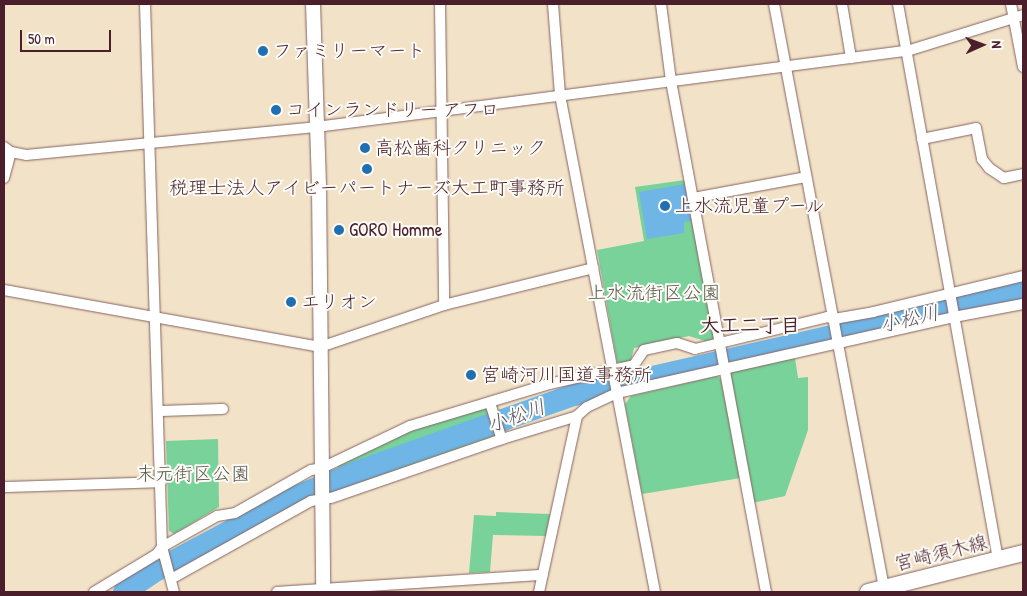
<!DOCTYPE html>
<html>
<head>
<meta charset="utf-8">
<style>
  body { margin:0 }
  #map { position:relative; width:1027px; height:596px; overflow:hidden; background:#f2e2c7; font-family:"Patrick Hand","Klee One",sans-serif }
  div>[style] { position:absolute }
  .green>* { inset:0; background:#78d299 }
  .water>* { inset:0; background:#6fb5e6 }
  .river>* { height:22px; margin:-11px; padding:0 11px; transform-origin:11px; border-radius:11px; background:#6fb5e6 }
  .roads { filter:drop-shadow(0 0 1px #856362) drop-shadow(0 0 1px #856362) }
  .street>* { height:10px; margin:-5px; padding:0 5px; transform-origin:5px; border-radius:5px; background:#fff }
  .secondary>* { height:14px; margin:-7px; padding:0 7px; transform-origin:7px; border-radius:7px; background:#fff }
  .primary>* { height:16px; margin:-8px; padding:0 8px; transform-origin:8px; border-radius:8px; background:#fff }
  .dots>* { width:14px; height:14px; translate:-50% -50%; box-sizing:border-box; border:2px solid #fdfcf7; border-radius:50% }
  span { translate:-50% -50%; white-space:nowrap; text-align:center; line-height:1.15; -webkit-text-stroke:4px #fdfcf7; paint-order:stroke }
  .poi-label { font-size:19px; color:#4a1f2b }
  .left { translate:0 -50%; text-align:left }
  .park-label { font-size:19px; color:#58554c }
  .street-label { font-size:19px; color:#4a1f2b }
  .water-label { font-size:20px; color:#57546c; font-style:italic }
  .neighbourhood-label { font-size:20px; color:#4a1f2b; font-weight:700 }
  .frame { position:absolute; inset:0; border:5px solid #4a1f2b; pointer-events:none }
  .north { position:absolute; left:957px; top:20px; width:50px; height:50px; -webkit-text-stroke:4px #fdfcf7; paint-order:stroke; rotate:88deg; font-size:14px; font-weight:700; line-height:20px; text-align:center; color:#4a1f2b }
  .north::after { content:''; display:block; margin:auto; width:18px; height:22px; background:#4a1f2b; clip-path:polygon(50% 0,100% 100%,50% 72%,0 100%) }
  .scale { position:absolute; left:20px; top:30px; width:91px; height:22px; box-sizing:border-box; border:2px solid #4a1f2b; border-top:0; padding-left:6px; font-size:15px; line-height:18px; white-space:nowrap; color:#4a1f2b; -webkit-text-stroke:4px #fdfcf7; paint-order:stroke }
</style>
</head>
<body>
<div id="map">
  <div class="green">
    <i style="clip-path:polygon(685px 180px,714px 339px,708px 342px,689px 336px,634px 348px,630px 364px,617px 362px,597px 250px,644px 241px,635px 187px)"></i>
    <i style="clip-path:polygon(795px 358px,798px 378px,808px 377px,808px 430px,785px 496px,752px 503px,730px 376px,732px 371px)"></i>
    <i style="clip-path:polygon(717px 376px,721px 379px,741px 478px,642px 494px,625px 404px,631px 396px)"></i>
    <i style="clip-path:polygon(487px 406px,498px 438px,338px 491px,338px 464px,411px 428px)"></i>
    <i style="clip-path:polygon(218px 439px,219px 507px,174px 534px,169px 531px,166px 441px)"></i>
    <i style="clip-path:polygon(496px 512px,550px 514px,546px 536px,493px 535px,490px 572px,469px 573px,474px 515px,496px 516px)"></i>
  </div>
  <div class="water">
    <i style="clip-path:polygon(685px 184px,691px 221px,684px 222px,684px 233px,647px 239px,639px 192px)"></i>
  </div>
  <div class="river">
    <i style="left:124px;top:592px;width:40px;rotate:-34deg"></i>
    <i style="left:157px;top:570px;width:151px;rotate:-28.1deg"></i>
    <i style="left:290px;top:499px;width:71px;rotate:-22.2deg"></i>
    <i style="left:356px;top:472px;width:231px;rotate:-19.5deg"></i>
    <i style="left:574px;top:395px;width:461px;rotate:-12.9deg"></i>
  </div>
  <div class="roads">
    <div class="street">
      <i style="left:145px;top:4px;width:543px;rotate:88.21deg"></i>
      <i style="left:162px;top:547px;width:47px;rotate:75.1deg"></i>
      <i style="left:440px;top:4px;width:301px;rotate:89.2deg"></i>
      <i style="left:553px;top:4px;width:91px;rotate:85.6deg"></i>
      <i style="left:560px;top:95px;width:506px;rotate:79.18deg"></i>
      <i style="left:661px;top:4px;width:78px;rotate:82.6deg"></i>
      <i style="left:671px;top:81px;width:520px;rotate:79.47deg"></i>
      <i style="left:774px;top:4px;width:594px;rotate:79.33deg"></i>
      <i style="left:842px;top:4px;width:55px;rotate:80.5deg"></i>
      <i style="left:898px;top:4px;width:564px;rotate:79.79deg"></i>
      <i style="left:1011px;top:4px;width:64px;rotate:79.2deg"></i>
      <i style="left:922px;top:139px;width:55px;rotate:-11.5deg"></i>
      <i style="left:976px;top:128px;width:32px;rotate:79deg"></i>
      <i style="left:982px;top:159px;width:11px;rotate:52deg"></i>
      <i style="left:989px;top:168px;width:18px;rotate:34deg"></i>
      <i style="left:1004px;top:178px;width:19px;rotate:-12deg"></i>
      <i style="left:4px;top:147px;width:9px;rotate:36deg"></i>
      <i style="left:11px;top:152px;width:15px;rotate:11deg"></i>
      <i style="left:26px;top:155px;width:291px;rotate:-5.5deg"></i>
      <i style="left:316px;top:127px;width:127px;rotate:-7.2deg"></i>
      <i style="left:442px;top:111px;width:469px;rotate:-7.4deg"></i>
      <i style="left:907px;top:51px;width:121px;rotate:-17.2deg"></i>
      <i style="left:4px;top:178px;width:27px;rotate:-75deg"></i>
      <i style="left:693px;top:198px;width:115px;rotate:-10.5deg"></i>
      <i style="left:4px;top:290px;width:321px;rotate:10.2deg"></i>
      <i style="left:320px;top:347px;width:131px;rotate:-18.7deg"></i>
      <i style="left:444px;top:305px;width:154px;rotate:-13.9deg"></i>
      <i style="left:490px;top:403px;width:38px;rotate:72deg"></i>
      <i style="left:159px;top:411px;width:64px;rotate:-1.8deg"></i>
      <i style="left:4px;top:487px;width:157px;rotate:-1.8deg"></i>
      <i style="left:171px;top:579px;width:160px;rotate:-29.1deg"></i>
      <i style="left:311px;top:501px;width:20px;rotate:-9deg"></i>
      <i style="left:331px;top:498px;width:181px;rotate:-19deg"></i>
      <i style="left:502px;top:439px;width:78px;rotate:-17deg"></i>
      <i style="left:577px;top:416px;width:13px;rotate:-42deg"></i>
      <i style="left:587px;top:407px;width:33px;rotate:-25deg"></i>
      <i style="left:617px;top:393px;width:345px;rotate:-12.7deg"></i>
      <i style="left:954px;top:317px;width:70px;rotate:-10.7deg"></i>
      <i style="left:94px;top:592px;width:74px;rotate:-31.1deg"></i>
      <i style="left:157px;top:554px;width:9px;rotate:-54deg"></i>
      <i style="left:162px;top:547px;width:63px;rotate:-29.4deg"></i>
      <i style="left:217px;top:516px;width:18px;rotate:-9deg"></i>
      <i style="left:235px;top:513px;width:87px;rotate:-29.5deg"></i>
      <i style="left:311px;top:470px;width:11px;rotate:-10deg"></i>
      <i style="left:322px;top:468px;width:98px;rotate:-25.5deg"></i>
      <i style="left:410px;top:426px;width:145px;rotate:-16.8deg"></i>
      <i style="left:549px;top:384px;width:87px;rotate:-12.6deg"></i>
      <i style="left:634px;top:365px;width:18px;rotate:-56deg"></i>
      <i style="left:644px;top:350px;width:34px;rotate:-12deg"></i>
      <i style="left:677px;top:343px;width:19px;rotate:18deg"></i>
      <i style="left:695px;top:349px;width:136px;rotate:-13.6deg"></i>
      <i style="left:827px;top:317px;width:7px;rotate:16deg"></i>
      <i style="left:834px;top:319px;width:40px;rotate:-10deg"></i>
      <i style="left:873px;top:312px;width:154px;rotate:-13.5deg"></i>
      <i style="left:277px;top:592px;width:266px;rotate:-3.7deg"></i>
      <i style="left:539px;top:592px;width:180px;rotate:-77.8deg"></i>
    </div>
    <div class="secondary">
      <i style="left:313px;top:4px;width:183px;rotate:88.1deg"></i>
      <i style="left:319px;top:187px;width:405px;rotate:89.4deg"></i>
    </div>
    <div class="primary">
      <i style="left:868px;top:592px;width:160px;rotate:-14.1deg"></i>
    </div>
  </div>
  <div class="dots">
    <i style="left:263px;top:51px;background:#1f6fb2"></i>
    <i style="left:276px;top:110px;background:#1f6fb2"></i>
    <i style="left:365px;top:148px;background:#1f6fb2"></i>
    <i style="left:367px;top:169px;background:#1f6fb2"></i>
    <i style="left:665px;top:206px;background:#1f6fb2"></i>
    <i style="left:339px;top:230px;background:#1f6fb2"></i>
    <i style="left:291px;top:302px;background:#1f6fb2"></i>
    <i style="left:471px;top:375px;background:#1f6fb2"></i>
  </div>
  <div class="poi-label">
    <span class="left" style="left:273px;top:51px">ファミリーマート</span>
    <span class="left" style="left:286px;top:110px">コインランドリー アフロ</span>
    <span class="left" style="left:375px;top:148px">高松歯科クリニック</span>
    <span style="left:367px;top:188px">税理士法人アイビーパートナーズ大工町事務所</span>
    <span class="left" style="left:675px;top:206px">上水流児童プール</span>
    <span class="left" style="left:349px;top:230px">GORO Homme</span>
    <span class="left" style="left:301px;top:302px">エリオン</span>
    <span class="left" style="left:481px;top:375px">宮崎河川国道事務所</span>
  </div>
  <div class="park-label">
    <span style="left:654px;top:293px">上水流街区公園</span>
    <span style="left:193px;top:474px">末元街区公園</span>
  </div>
  <div class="street-label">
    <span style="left:941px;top:553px;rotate:-14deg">宮崎須木線</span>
  </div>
  <div class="water-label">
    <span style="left:909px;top:318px;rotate:-13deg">小松川</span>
    <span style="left:516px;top:415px;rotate:-20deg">小松川</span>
  </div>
  <div class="neighbourhood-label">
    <span style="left:750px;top:324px">大工二丁目</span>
  </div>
  <div class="frame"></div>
  <div class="north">N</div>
  <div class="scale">50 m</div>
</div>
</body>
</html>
